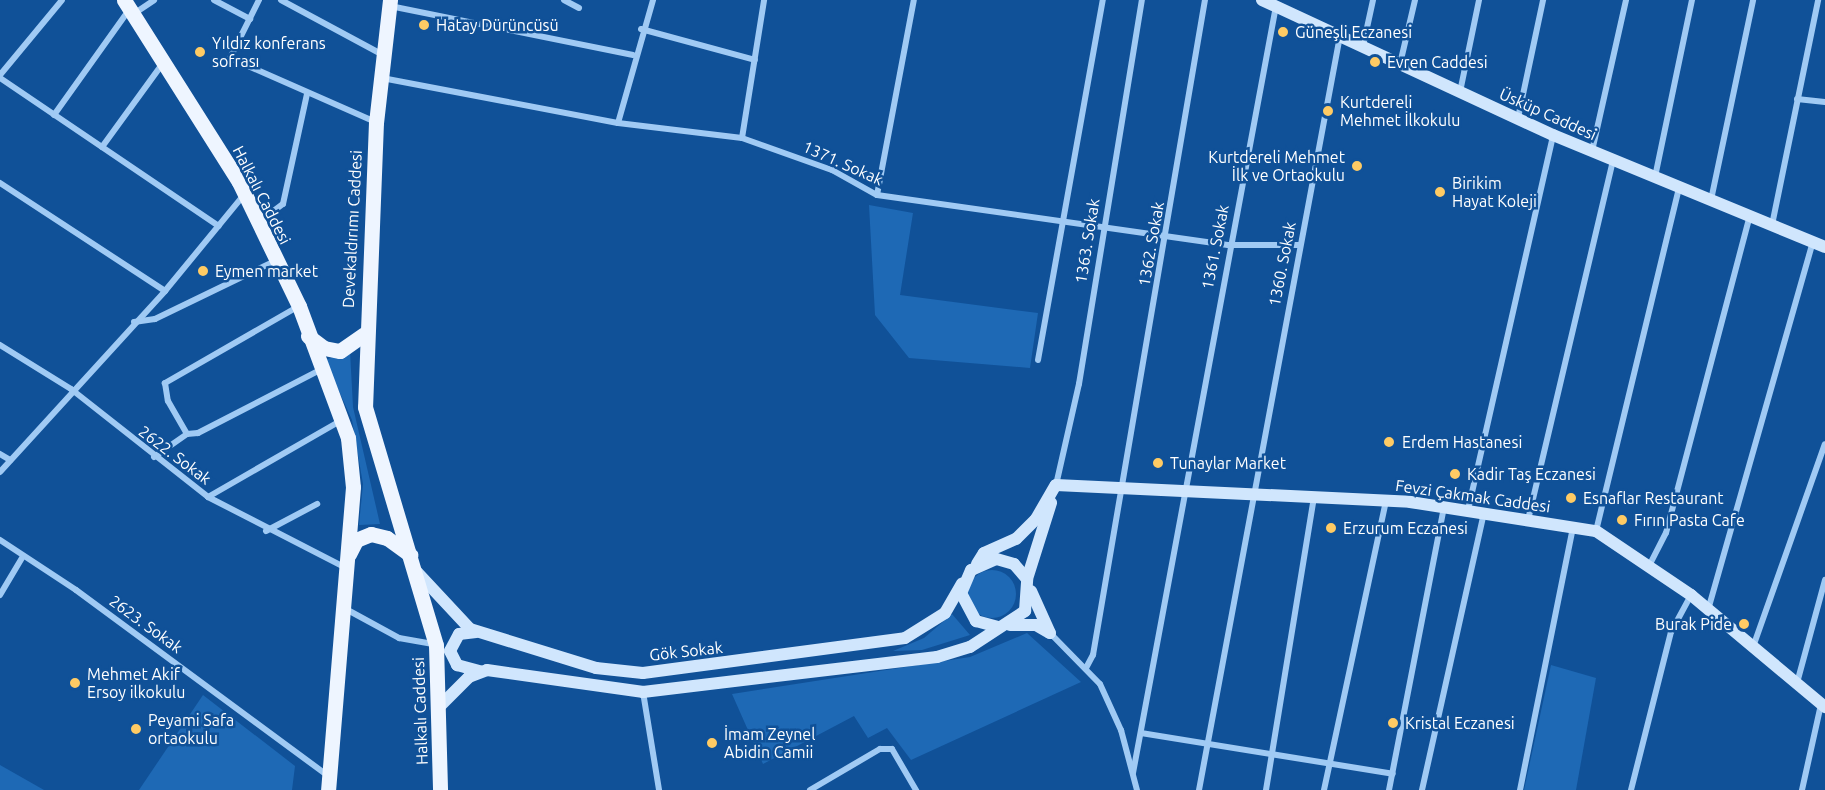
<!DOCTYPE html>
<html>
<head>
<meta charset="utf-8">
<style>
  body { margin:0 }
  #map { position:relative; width:1825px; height:790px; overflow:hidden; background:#105198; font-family:Ubuntu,sans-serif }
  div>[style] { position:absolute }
  .green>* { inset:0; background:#1e69b5 }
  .round { border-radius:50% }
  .street>* { height:6px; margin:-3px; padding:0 3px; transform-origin:3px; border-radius:3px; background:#a0caf4 }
  .secondary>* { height:12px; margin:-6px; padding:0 6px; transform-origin:6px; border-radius:6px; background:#d0e6fd }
  .primary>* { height:15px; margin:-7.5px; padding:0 7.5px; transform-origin:7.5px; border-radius:7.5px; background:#eef5ff }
  .dots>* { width:16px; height:16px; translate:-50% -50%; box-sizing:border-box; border:3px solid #105198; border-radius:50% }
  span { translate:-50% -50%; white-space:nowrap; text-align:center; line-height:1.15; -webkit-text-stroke:5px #105198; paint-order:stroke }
  .poi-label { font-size:16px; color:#fff }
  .left { translate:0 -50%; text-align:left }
  .right { translate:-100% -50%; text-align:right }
  .street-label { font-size:16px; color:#fff }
</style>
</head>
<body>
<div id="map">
  <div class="green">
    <i style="clip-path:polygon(869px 205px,913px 213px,900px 295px,1038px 313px,1030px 368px,909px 358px,875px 315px)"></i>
    <i style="clip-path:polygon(350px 351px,353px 407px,380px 524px,359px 525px,363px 484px,352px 420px,325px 360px)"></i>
    <i class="round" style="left:968px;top:570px;width:48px;height:48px"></i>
    <i style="clip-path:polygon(952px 614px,970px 635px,922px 650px,893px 651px,924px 638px)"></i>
    <i style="clip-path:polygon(1027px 633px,1081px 682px,911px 760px,887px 728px,868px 738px,854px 716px,763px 764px,732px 694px,970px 657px)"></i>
    <i style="clip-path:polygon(1551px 665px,1596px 678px,1576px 790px,1524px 790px)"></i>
    <i style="clip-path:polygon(203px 695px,295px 766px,292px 790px,139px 790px)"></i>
    <i style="clip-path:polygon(0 765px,44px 790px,0 790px)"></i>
  </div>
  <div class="street">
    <i style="left:214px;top:0;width:41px;rotate:27.8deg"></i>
    <i style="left:259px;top:0;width:65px;rotate:116.6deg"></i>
    <i style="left:230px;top:58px;width:159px;rotate:23.7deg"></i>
    <i style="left:281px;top:0;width:116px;rotate:28.3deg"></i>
    <i style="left:564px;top:0;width:17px;rotate:28deg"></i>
    <i style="left:390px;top:6px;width:248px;rotate:11.4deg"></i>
    <i style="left:135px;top:13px;width:23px;rotate:-34deg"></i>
    <i style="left:641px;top:29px;width:118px;rotate:15.2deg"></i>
    <i style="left:1363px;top:46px;width:47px;rotate:-77.7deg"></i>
    <i style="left:1400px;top:64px;width:66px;rotate:-76.8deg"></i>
    <i style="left:0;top:75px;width:97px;rotate:-50.4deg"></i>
    <i style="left:0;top:78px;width:264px;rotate:34.1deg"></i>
    <i style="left:382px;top:78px;width:240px;rotate:10.8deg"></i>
    <i style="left:618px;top:123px;width:125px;rotate:6.9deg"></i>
    <i style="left:742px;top:138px;width:96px;rotate:19.6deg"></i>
    <i style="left:832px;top:170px;width:51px;rotate:29.1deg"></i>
    <i style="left:877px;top:195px;width:356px;rotate:8.1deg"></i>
    <i style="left:1229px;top:245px;width:70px"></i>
    <i style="left:1460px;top:92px;width:94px;rotate:-78.3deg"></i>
    <i style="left:1797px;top:99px;width:28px;rotate:6deg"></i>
    <i style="left:54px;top:115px;width:129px;rotate:-54.5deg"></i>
    <i style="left:1518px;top:118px;width:121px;rotate:-78deg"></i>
    <i style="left:618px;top:123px;width:128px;rotate:-74.1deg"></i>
    <i style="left:742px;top:138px;width:140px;rotate:-80.9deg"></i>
    <i style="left:102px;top:147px;width:104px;rotate:-54deg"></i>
    <i style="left:1592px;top:151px;width:155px;rotate:-77.3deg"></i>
    <i style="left:1655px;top:177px;width:181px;rotate:-78.2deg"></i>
    <i style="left:0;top:183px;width:197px;rotate:33.2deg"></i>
    <i style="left:877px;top:195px;width:198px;rotate:-79.3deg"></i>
    <i style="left:1711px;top:200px;width:204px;rotate:-78.1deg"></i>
    <i style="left:259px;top:222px;width:30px;rotate:-37deg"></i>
    <i style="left:283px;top:204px;width:113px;rotate:-77.7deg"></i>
    <i style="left:1772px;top:225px;width:230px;rotate:-78.4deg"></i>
    <i style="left:299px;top:306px;width:155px;rotate:150.1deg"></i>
    <i style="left:165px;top:383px;width:18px;rotate:81deg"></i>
    <i style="left:168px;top:401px;width:38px;rotate:60deg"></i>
    <i style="left:187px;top:434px;width:11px;rotate:-5deg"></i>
    <i style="left:198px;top:433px;width:137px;rotate:-27.3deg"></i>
    <i style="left:134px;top:322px;width:21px;rotate:-8deg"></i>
    <i style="left:155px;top:319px;width:133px;rotate:-25.8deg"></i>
    <i style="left:0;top:345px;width:84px;rotate:31.8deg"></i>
    <i style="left:71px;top:389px;width:174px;rotate:38.2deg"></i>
    <i style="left:208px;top:497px;width:155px;rotate:27.2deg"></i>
    <i style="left:1038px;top:360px;width:366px;rotate:-79.8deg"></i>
    <i style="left:0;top:454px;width:12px;rotate:31deg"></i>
    <i style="left:154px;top:457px;width:40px;rotate:-34.9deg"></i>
    <i style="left:0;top:472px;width:245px;rotate:-47.6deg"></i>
    <i style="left:165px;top:291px;width:123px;rotate:-50.6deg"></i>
    <i style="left:1056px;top:485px;width:104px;rotate:-77.2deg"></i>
    <i style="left:1079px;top:384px;width:389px;rotate:-80.7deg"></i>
    <i style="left:208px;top:497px;width:152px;rotate:-29.9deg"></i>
    <i style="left:1468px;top:510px;width:385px;rotate:-77.2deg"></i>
    <i style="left:1528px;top:520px;width:369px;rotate:-76.7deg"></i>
    <i style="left:266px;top:531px;width:58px;rotate:-27.9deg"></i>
    <i style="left:1596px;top:531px;width:354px;rotate:-76.4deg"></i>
    <i style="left:0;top:540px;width:91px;rotate:33.3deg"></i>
    <i style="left:76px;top:590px;width:312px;rotate:36.4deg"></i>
    <i style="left:1649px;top:566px;width:37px;rotate:-63deg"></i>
    <i style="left:1666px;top:533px;width:328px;rotate:-75.2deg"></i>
    <i style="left:0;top:595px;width:43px;rotate:-59.3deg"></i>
    <i style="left:344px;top:608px;width:63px;rotate:28.6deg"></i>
    <i style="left:399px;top:638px;width:36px;rotate:10deg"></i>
    <i style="left:1708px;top:610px;width:383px;rotate:-74.1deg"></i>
    <i style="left:1050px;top:633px;width:71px;rotate:45.6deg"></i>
    <i style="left:1100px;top:684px;width:51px;rotate:65.5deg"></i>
    <i style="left:1121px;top:730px;width:62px;rotate:75.1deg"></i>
    <i style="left:1753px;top:647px;width:215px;rotate:-70.5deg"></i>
    <i style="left:1086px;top:668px;width:15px;rotate:-62deg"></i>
    <i style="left:1093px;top:655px;width:665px;rotate:-80.3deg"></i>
    <i style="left:1797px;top:683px;width:107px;rotate:-74.8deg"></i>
    <i style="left:643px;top:692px;width:99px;rotate:80.7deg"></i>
    <i style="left:1141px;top:733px;width:255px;rotate:9.2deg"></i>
    <i style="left:1133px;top:773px;width:780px;rotate:-79.44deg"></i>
    <i style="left:810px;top:790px;width:81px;rotate:-30.4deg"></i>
    <i style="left:880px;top:749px;width:12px"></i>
    <i style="left:892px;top:749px;width:48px;rotate:59.7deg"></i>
    <i style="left:1199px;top:790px;width:767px;rotate:-79.41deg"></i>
    <i style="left:1266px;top:790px;width:296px;rotate:-80.7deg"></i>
    <i style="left:1324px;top:790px;width:297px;rotate:-77.9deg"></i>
    <i style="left:1389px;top:790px;width:287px;rotate:-79deg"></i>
    <i style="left:1422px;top:790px;width:285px;rotate:-77.4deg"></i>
    <i style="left:1520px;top:790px;width:268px;rotate:-78.6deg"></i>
    <i style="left:1631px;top:790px;width:163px;rotate:-75.8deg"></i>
    <i style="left:1671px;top:632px;width:42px;rotate:-61.6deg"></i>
    <i style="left:1802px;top:790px;width:88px;rotate:-77.5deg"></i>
  </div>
  <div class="secondary">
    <i style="left:1262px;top:0;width:321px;rotate:24.9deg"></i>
    <i style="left:1553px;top:135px;width:294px;rotate:22.4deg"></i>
    <i style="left:1056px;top:485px;width:354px;rotate:2.7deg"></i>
    <i style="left:1410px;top:502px;width:188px;rotate:8.9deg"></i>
    <i style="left:1596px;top:531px;width:115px;rotate:34deg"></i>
    <i style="left:1691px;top:595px;width:175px;rotate:39.9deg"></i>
    <i style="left:977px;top:564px;width:13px;rotate:-58deg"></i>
    <i style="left:984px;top:553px;width:35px;rotate:-24deg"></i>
    <i style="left:1016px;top:539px;width:28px;rotate:-45deg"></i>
    <i style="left:1036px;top:519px;width:39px;rotate:-60deg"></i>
    <i style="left:416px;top:571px;width:79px;rotate:47deg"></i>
    <i style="left:470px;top:629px;width:132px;rotate:17.2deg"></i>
    <i style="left:596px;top:668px;width:47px;rotate:6.1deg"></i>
    <i style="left:643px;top:673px;width:264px;rotate:-7.6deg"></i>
    <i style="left:905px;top:638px;width:47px;rotate:-32deg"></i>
    <i style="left:945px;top:613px;width:34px;rotate:-60deg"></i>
    <i style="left:1027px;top:579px;width:80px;rotate:-72.5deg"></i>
    <i style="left:1031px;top:591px;width:46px;rotate:65.7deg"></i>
    <i style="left:1010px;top:625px;width:26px"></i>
    <i style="left:1036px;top:625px;width:16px;rotate:30deg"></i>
    <i style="left:476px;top:632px;width:17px;rotate:173deg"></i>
    <i style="left:459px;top:634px;width:19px;rotate:118deg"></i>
    <i style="left:450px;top:651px;width:16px;rotate:63deg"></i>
    <i style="left:457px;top:665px;width:24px;rotate:15deg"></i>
    <i style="left:440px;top:706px;width:41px;rotate:-45deg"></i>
    <i style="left:469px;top:677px;width:19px;rotate:-21deg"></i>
    <i style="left:487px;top:670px;width:158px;rotate:8deg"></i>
    <i style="left:643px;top:692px;width:296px;rotate:-6.8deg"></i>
    <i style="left:937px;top:657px;width:34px;rotate:-17deg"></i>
    <i style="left:970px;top:647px;width:66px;rotate:-33.2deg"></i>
    <i style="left:1025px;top:611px;width:32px;rotate:-86deg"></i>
    <i style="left:1027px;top:579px;width:20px;rotate:-131deg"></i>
    <i style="left:1014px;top:564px;width:19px;rotate:-164deg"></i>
    <i style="left:996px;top:559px;width:27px;rotate:156deg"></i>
    <i style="left:971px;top:570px;width:25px;rotate:113deg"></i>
    <i style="left:961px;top:593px;width:32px;rotate:62deg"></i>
    <i style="left:976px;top:621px;width:23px;rotate:15deg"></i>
  </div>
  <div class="primary">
    <i style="left:124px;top:0;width:215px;rotate:57.7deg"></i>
    <i style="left:239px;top:182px;width:138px;rotate:64.2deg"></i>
    <i style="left:299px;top:306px;width:141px;rotate:69.6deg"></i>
    <i style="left:348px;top:438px;width:49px;rotate:84.2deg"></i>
    <i style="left:353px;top:487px;width:304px;rotate:94.7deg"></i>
    <i style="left:390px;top:0;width:123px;rotate:96.5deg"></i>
    <i style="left:376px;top:122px;width:285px;rotate:92.2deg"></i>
    <i style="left:365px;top:407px;width:248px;rotate:73.4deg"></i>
    <i style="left:436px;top:645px;width:145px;rotate:88.4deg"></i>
    <i style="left:308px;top:336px;width:20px;rotate:37deg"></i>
    <i style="left:324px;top:348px;width:16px;rotate:11deg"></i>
    <i style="left:340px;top:351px;width:29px;rotate:-35deg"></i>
    <i style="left:349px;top:554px;width:16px;rotate:-63deg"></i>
    <i style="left:356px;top:540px;width:16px;rotate:-22deg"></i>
    <i style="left:371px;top:534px;width:16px;rotate:14deg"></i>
    <i style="left:387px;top:538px;width:29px;rotate:36deg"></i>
  </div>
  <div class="dots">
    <i style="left:424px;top:25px;background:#ffcb64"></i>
    <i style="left:1283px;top:32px;background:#ffcb64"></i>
    <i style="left:200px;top:52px;background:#ffcb64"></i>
    <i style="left:1375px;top:62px;background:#ffcb64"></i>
    <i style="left:1328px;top:111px;background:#ffcb64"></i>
    <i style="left:1357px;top:166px;background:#ffcb64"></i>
    <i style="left:1440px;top:192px;background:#ffcb64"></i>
    <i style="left:203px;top:271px;background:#ffcb64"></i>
    <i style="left:1389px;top:442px;background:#ffcb64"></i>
    <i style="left:1158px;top:463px;background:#ffcb64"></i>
    <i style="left:1455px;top:474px;background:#ffcb64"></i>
    <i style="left:1571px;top:498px;background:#ffcb64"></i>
    <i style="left:1622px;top:520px;background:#ffcb64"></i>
    <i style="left:1331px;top:528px;background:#ffcb64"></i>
    <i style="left:1744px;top:624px;background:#ffcb64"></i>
    <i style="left:75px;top:683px;background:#ffcb64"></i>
    <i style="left:1393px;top:723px;background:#ffcb64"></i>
    <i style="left:136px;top:729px;background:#ffcb64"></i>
    <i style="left:712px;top:743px;background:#ffcb64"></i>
  </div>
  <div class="poi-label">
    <span class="left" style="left:436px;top:25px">Hatay Dürüncüsü</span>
    <span class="left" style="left:1295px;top:32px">Güneşli Eczanesi</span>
    <span class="left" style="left:212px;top:52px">Yıldız konferans<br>sofrası</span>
    <span class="left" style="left:1387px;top:62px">Evren Caddesi</span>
    <span class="left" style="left:1340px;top:111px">Kurtdereli<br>Mehmet İlkokulu</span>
    <span class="right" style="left:1345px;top:166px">Kurtdereli Mehmet<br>İlk ve Ortaokulu</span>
    <span class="left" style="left:1452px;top:192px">Birikim<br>Hayat Koleji</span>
    <span class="left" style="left:215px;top:271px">Eymen market</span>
    <span class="left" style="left:1402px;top:442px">Erdem Hastanesi</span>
    <span class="left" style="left:1170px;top:463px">Tunaylar Market</span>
    <span class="left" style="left:1467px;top:474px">Kadir Taş Eczanesi</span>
    <span class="left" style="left:1583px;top:498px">Esnaflar Restaurant</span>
    <span class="left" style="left:1634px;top:520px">Fırın Pasta Cafe</span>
    <span class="left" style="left:1343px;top:528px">Erzurum Eczanesi</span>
    <span class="right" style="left:1732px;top:624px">Burak Pide</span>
    <span class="left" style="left:87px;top:683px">Mehmet Akif<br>Ersoy ilkokulu</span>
    <span class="left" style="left:148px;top:729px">Peyami Safa<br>ortaokulu</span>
    <span class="left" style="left:1405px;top:723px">Kristal Eczanesi</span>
    <span class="left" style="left:724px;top:743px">İmam Zeynel<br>Abidin Camii</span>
  </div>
  <div class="street-label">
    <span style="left:1548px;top:114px;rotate:24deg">Üsküp Caddesi</span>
    <span style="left:843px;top:163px;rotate:24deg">1371. Sokak</span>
    <span style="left:262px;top:195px;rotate:63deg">Halkalı Caddesi</span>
    <span style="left:352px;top:229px;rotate:-87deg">Devekaldırımı Caddesi</span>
    <span style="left:1087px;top:241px;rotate:-81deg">1363. Sokak</span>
    <span style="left:1151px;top:244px;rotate:-80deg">1362. Sokak</span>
    <span style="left:1215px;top:247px;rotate:-79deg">1361. Sokak</span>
    <span style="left:1282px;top:264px;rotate:-79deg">1360. Sokak</span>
    <span style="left:175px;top:455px;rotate:37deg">2622. Sokak</span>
    <span style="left:1473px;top:496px;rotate:8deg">Fevzi Çakmak Caddesi</span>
    <span style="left:146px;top:624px;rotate:36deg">2623. Sokak</span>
    <span style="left:686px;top:651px;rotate:-6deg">Gök Sokak</span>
    <span style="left:420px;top:711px;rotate:-92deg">Halkalı Caddesi</span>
  </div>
</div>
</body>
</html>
